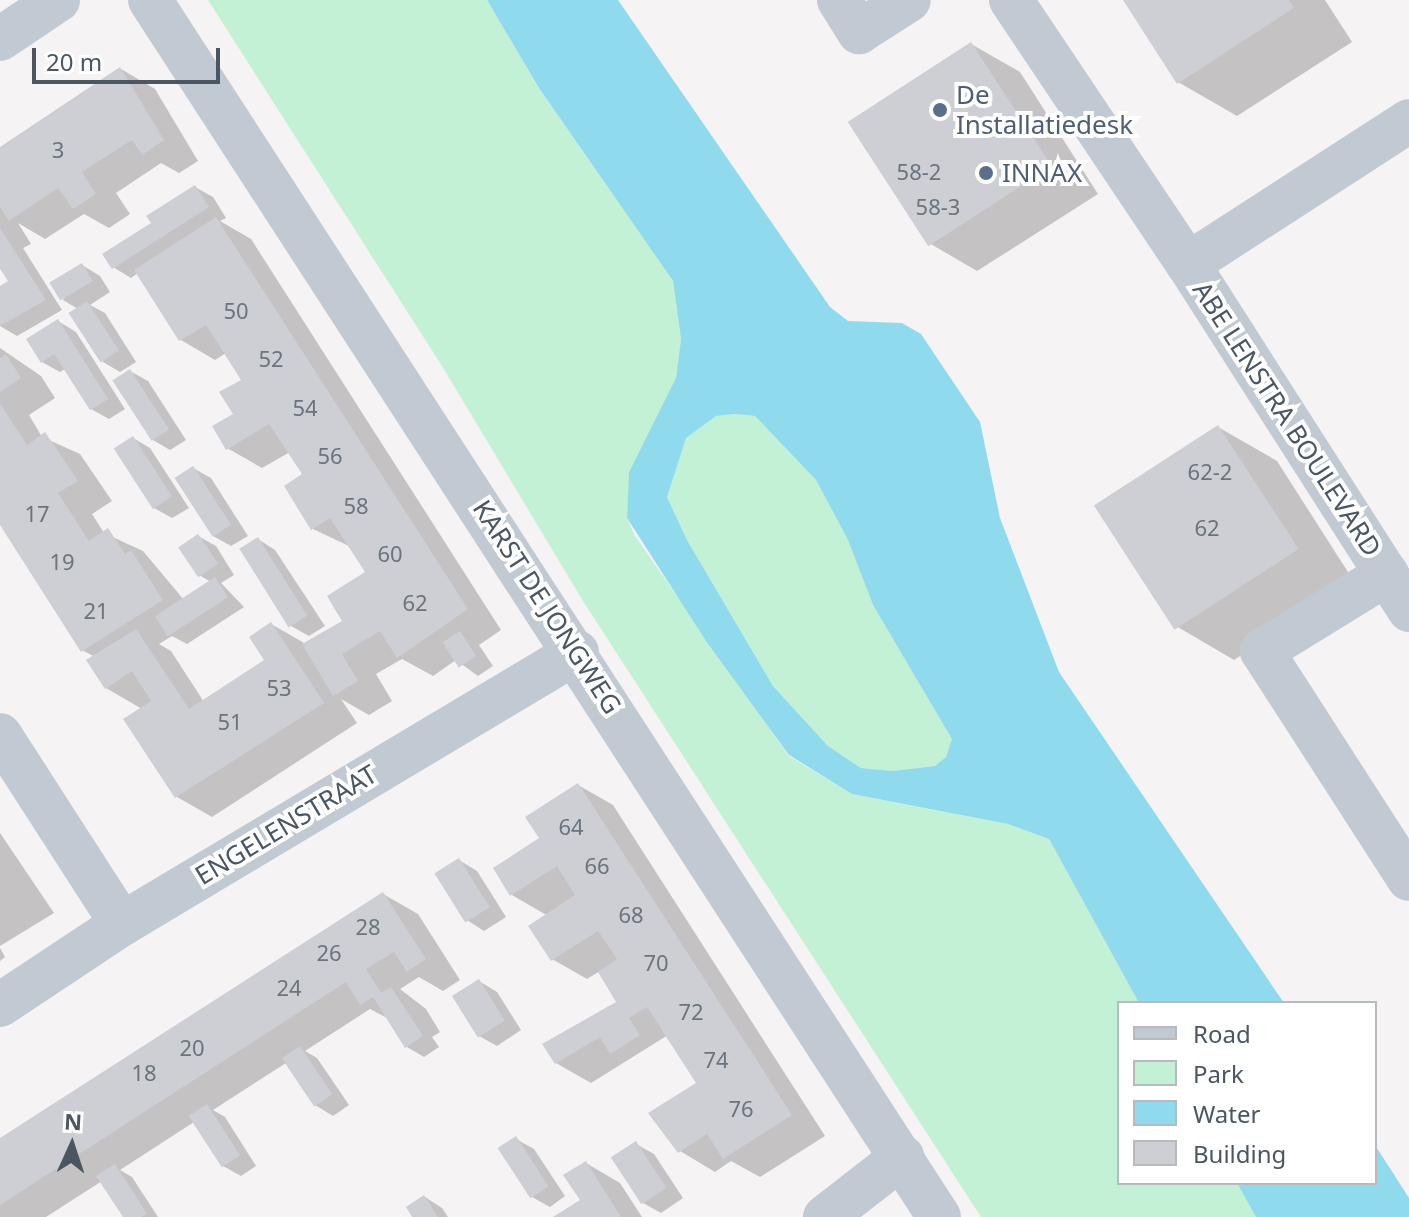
<!DOCTYPE html>
<html>
<head>
<meta charset="utf-8">
<style>
  body { margin:0 }
  #map { position:relative; width:1409px; height:1217px; overflow:hidden; background:#f5f3f3; font-family:"Noto Sans",sans-serif }
  div>[style] { position:absolute }
  .green>* { inset:0; background:#c3f1d5 }
  .water>* { inset:0; background:#90daee }
  .shadow>* { inset:0; background:#0003 }
  .building>* { inset:0; background:#cdcfd5; transform-origin:0 0 }
  .street>* { height:44px; margin:-22px; padding:0 22px; transform-origin:22px; border-radius:22px; background:#c1cad2 }
  .dots>* { width:22px; height:22px; translate:-50% -50%; box-sizing:border-box; border:4px solid #fff; border-radius:50% }
  span { translate:-50% -50%; white-space:nowrap; text-align:center; line-height:1.15; -webkit-text-stroke:8px #fff; paint-order:stroke }
  .number-label { font-size:22px; color:#6b747e }
  .number-label span { -webkit-text-stroke-width:0 }
  .service-label { font-size:26px; color:#4e5e75 }
  .left { translate:0 -50%; text-align:left }
  .street-label { font-size:26px; color:#4a5661 }
  .legend { position:absolute; left:1117px; top:1001px; width:260px; height:184px; box-sizing:border-box; background:#fff; border:2px solid #b7bbc0; margin:0; padding:10px 14px; list-style:none; font-size:24px; color:#4a5661 }
  .legend li { display:flex; align-items:center; gap:16px; height:40px }
  .legend b { width:40px; border:2px solid #b7bbc0 }
  .north { position:absolute; left:32px; top:1105px; width:80px; height:80px; -webkit-text-stroke:6px #fff; paint-order:stroke; rotate:3deg; font-size:22px; font-weight:700; line-height:32px; text-align:center; color:#4a5661 }
  .north::after { content:''; display:block; margin:auto; width:28px; height:36px; background:#4a5661; clip-path:polygon(50% 0,100% 100%,50% 72%,0 100%) }
  .scale { position:absolute; left:32px; top:48px; width:188px; height:36px; box-sizing:border-box; border:4px solid #4a5661; border-top:0; padding-left:10px; font-size:24px; line-height:28px; white-space:nowrap; color:#4a5661; -webkit-text-stroke:6px #fff; paint-order:stroke }
</style>
</head>
<body>
<div id="map">
  <div class="green">
    <i style="clip-path:polygon(208px 0,487px 0,539px 88px,673px 281px,681px 339px,676px 379px,629px 472px,627px 518px,635px 536px,789px 756px,852px 794px,1008px 824px,1049px 839px,1139px 1003px,1119px 1003px,1119px 1183px,1237px 1183px,1256px 1217px,981px 1217px,583px 601px,442px 366px)"></i>
    <i style="clip-path:polygon(735px 414px,755px 416px,816px 480px,848px 540px,873px 605px,953px 739px,946px 757px,935px 766px,893px 771px,861px 768px,828px 746px,773px 686px,687px 540px,667px 497px,686px 437px,716px 416px)"></i>
  </div>
  <div class="water">
    <i style="clip-path:polygon(evenodd,487px 0,618px 0,830px 307px,848px 321px,902px 323px,921px 334px,980px 422px,1000px 518px,1059px 672px,1284px 1003px,1139px 1003px,1049px 839px,1008px 824px,852px 794px,789px 755px,706px 641px,627px 518px,629px 472px,676px 378px,681px 339px,673px 281px,539px 88px,487px 0,735px 414px,755px 416px,816px 480px,848px 540px,873px 605px,952px 739px,946px 757px,935px 766px,893px 771px,861px 768px,828px 746px,773px 686px,687px 540px,667px 497px,686px 438px,716px 416px,735px 414px)"></i>
    <i style="clip-path:polygon(1375px 1145px,1409px 1198px,1409px 1217px,1256px 1217px,1237px 1183px,1375px 1183px)"></i>
  </div>
  <div class="shadow">
    <i style="clip-path:polygon(1125px 0,1325px 0,1352px 42px,1237px 116px,1178px 82px)"></i>
    <i style="clip-path:polygon(971px 44px,1020px 72px,1098px 194px,977px 271px,929px 243px)"></i>
    <i style="clip-path:polygon(121px 69px,155px 89px,198px 161px,179px 173px,161px 163px,116px 193px,130px 214px,109px 228px,84px 214px,45px 239px,18px 223px,31px 244px,23px 248px,62px 310px,17px 336px,0 326px,0 289px,11px 282px,0 266px,0 149px)"></i>
    <i style="clip-path:polygon(195px 187px,213px 197px,226px 218px,220px 221px,251px 239px,501px 630px,479px 645px,493px 666px,478px 676px,456px 660px,433px 676px,402px 659px,376px 674px,392px 701px,369px 715px,341px 699px,357px 723px,212px 817px,177px 797px,142px 709px,106px 688px,95px 657px,82px 650px,0 521px,0 348px,41px 376px,55px 398px,29px 415px,42px 437px,80px 454px,112px 501px,92px 514px,104px 533px,143px 551px,184px 600px,211px 582px,199px 575px,198px 536px,216px 546px,234px 575px,221px 583px,244px 607px,187px 644px,172px 636px,159px 644px,171px 651px,204px 702px,267px 661px,271px 624px,306px 644px,345px 621px,368px 572px,351px 547px,313px 529px,286px 487px,305px 474px,290px 452px,262px 468px,227px 448px,243px 380px,226px 353px,215px 360px,181px 340px,138px 273px,131px 278px,113px 267px)"></i>
    <i style="clip-path:polygon(82px 265px,100px 276px,110px 292px,90px 305px,105px 313px,136px 362px,120px 372px,103px 362px,78px 309px,63px 300px)"></i>
    <i style="clip-path:polygon(58px 321px,76px 332px,125px 409px,109px 419px,91px 409px,66px 368px,60px 372px,42px 362px)"></i>
    <i style="clip-path:polygon(130px 371px,148px 381px,186px 440px,170px 450px,153px 440px)"></i>
    <i style="clip-path:polygon(1218px 427px,1277px 461px,1355px 583px,1234px 660px,1176px 626px)"></i>
    <i style="clip-path:polygon(133px 438px,150px 448px,189px 508px,172px 518px,154px 508px)"></i>
    <i style="clip-path:polygon(193px 468px,211px 478px,248px 536px,231px 546px,213px 536px)"></i>
    <i style="clip-path:polygon(258px 539px,275px 550px,325px 626px,309px 636px,291px 626px)"></i>
    <i style="clip-path:polygon(578px 785px,613px 805px,825px 1136px,760px 1177px,731px 1161px,715px 1172px,680px 1151px,699px 1084px,668px 1035px,591px 1083px,556px 1063px,619px 1002px,600px 971px,587px 979px,552px 959px,548px 916px,512px 895px)"></i>
    <i style="clip-path:polygon(0 833px,54px 913px,0 946px)"></i>
    <i style="clip-path:polygon(459px 860px,477px 871px,506px 917px,484px 931px,467px 920px)"></i>
    <i style="clip-path:polygon(383px 894px,418px 914px,460px 980px,443px 991px,419px 977px,400px 989px,426px 1009px,440px 1032px,432px 1037px,439px 1047px,424px 1057px,407px 1047px,391px 1020px,370px 1009px,305px 1051px,317px 1058px,349px 1105px,333px 1116px,315px 1105px,286px 1063px,213px 1110px,225px 1117px,256px 1166px,241px 1176px,223px 1166px,194px 1122px,120px 1170px,132px 1177px,158px 1217px,125px 1217px,102px 1181px,46px 1217px,0 1217px,0 1140px)"></i>
    <i style="clip-path:polygon(0 948px,5px 957px,0 961px)"></i>
    <i style="clip-path:polygon(479px 981px,497px 992px,521px 1030px,497px 1046px,479px 1036px)"></i>
    <i style="clip-path:polygon(516px 1139px,534px 1149px,565px 1196px,550px 1207px,532px 1197px)"></i>
    <i style="clip-path:polygon(636px 1144px,654px 1154px,683px 1198px,661px 1213px,643px 1203px)"></i>
    <i style="clip-path:polygon(586px 1163px,620px 1183px,642px 1217px,557px 1217px,582px 1201px)"></i>
    <i style="clip-path:polygon(425px 1197px,442px 1208px,448px 1217px,414px 1217px)"></i>
  </div>
  <div class="building">
    <i style="clip-path:polygon(1123px 0,1289px 0,1294px 8px,1177px 84px)"></i>
    <i style="left:971px;top:42px;width:148px;height:147px;rotate:57deg"></i>
    <i style="clip-path:polygon(120px 67px,164px 140px,142px 155px,132px 140px,82px 172px,96px 194px,73px 209px,58px 188px,9px 221px,0 207px,0 147px)"></i>
    <i style="clip-path:polygon(195px 185px,209px 207px,112px 269px,102px 254px,151px 223px,146px 216px)"></i>
    <i style="clip-path:polygon(216px 217px,468px 609px,397px 658px,380px 631px,342px 654px,358px 681px,333px 696px,302px 644px,342px 621px,327px 596px,365px 572px,330px 518px,311px 530px,284px 486px,302px 474px,269px 424px,226px 450px,212px 426px,233px 414px,219px 392px,241px 380px,206px 325px,179px 341px,134px 270px)"></i>
    <i style="clip-path:polygon(0 228px,46px 300px,0 326px,0 286px,8px 281px,0 269px)"></i>
    <i style="left:82px;top:263px;width:21px;height:38px;rotate:59deg"></i>
    <i style="left:87px;top:301px;width:59px;height:22px;rotate:57deg"></i>
    <i style="clip-path:polygon(58px 319px,108px 399px,90px 410px,54px 354px,41px 363px,26px 339px)"></i>
    <i style="clip-path:polygon(6px 354px,21px 378px,0 392px,0 358px)"></i>
    <i style="left:130px;top:369px;width:72px;height:21px;rotate:57deg"></i>
    <i style="clip-path:polygon(0 403px,27px 445px,45px 432px,78px 481px,58px 493px,89px 541px,108px 528px,125px 554px,131px 550px,163px 600px,81px 652px,0 525px)"></i>
    <i style="left:1218px;top:425px;width:148px;height:148px;rotate:57deg"></i>
    <i style="left:133px;top:436px;width:72px;height:23px;rotate:57deg"></i>
    <i style="left:193px;top:466px;width:70px;height:22px;rotate:57deg"></i>
    <i style="left:198px;top:534px;width:36px;height:24px;rotate:56deg"></i>
    <i style="left:258px;top:537px;width:93px;height:22px;rotate:58deg"></i>
    <i style="left:215px;top:577px;width:24px;height:72px;rotate:57deg"></i>
    <i style="clip-path:polygon(271px 622px,324px 703px,175px 798px,123px 719px,151px 701px,132px 671px,105px 689px,86px 660px,136px 629px,189px 709px,264px 660px,249px 637px)"></i>
    <i style="left:460px;top:631px;width:30px;height:21px;rotate:57deg"></i>
    <i style="clip-path:polygon(578px 783px,792px 1115px,723px 1159px,707px 1134px,678px 1153px,648px 1113px,696px 1083px,647px 1007px,629px 1018px,640px 1035px,610px 1054px,600px 1037px,555px 1064px,542px 1044px,616px 1002px,598px 972px,617px 959px,598px 931px,551px 961px,528px 926px,575px 895px,557px 866px,510px 896px,493px 868px,539px 838px,525px 817px)"></i>
    <i style="left:459px;top:858px;width:58px;height:29px;rotate:58deg"></i>
    <i style="clip-path:polygon(383px 892px,426px 959px,407px 972px,394px 952px,366px 969px,381px 993px,391px 987px,423px 1036px,405px 1048px,373px 997px,360px 1005px,346px 982px,0 1205px,0 1138px)"></i>
    <i style="left:479px;top:979px;width:49px;height:32px;rotate:58deg"></i>
    <i style="left:300px;top:1046px;width:58px;height:22px;rotate:56deg"></i>
    <i style="left:207px;top:1104px;width:61px;height:22px;rotate:57deg"></i>
    <i style="left:516px;top:1136px;width:60px;height:22px;rotate:57deg"></i>
    <i style="left:636px;top:1141px;width:56px;height:30px;rotate:57deg"></i>
    <i style="clip-path:polygon(586px 1161px,621px 1217px,553px 1217px,580px 1200px,563px 1175px)"></i>
    <i style="clip-path:polygon(115px 1164px,147px 1214px,141px 1217px,123px 1217px,96px 1176px)"></i>
    <i style="clip-path:polygon(424px 1195px,438px 1217px,412px 1217px,406px 1207px)"></i>
  </div>
  <div class="street">
    <i style="left:150px;top:0;width:1450px;rotate:57.04deg"></i>
    <i style="left:839px;top:0;width:38px;rotate:58deg"></i>
    <i style="left:859px;top:32px;width:59px;rotate:-32.6deg"></i>
    <i style="left:1011px;top:0;width:318px;rotate:56.2deg"></i>
    <i style="left:1188px;top:264px;width:263px;rotate:-32.9deg"></i>
    <i style="left:0;top:39px;width:70px;rotate:-33.9deg"></i>
    <i style="left:1188px;top:264px;width:411px;rotate:57.4deg"></i>
    <i style="left:1387px;top:574px;width:147px;rotate:148.4deg"></i>
    <i style="left:1262px;top:651px;width:271px;rotate:57.2deg"></i>
    <i style="left:0;top:735px;width:225px;rotate:57.2deg"></i>
    <i style="left:0;top:1005px;width:146px;rotate:-33.6deg"></i>
    <i style="left:122px;top:924px;width:530px;rotate:-30.87deg"></i>
    <i style="left:825px;top:1217px;width:98px;rotate:-37.9deg"></i>
  </div>
  <div class="dots">
    <i style="left:940px;top:110px;background:#5c6f8a"></i>
    <i style="left:986px;top:173px;background:#5c6f8a"></i>
  </div>
  <div class="number-label">
    <span style="left:58px;top:150px">3</span>
    <span style="left:919px;top:172px">58-2</span>
    <span style="left:938px;top:207px">58-3</span>
    <span style="left:236px;top:311px">50</span>
    <span style="left:271px;top:359px">52</span>
    <span style="left:305px;top:408px">54</span>
    <span style="left:330px;top:456px">56</span>
    <span style="left:1210px;top:472px">62-2</span>
    <span style="left:356px;top:506px">58</span>
    <span style="left:37px;top:514px">17</span>
    <span style="left:1207px;top:528px">62</span>
    <span style="left:390px;top:554px">60</span>
    <span style="left:62px;top:562px">19</span>
    <span style="left:415px;top:603px">62</span>
    <span style="left:96px;top:611px">21</span>
    <span style="left:279px;top:688px">53</span>
    <span style="left:230px;top:722px">51</span>
    <span style="left:571px;top:827px">64</span>
    <span style="left:597px;top:866px">66</span>
    <span style="left:631px;top:915px">68</span>
    <span style="left:368px;top:927px">28</span>
    <span style="left:329px;top:953px">26</span>
    <span style="left:656px;top:963px">70</span>
    <span style="left:289px;top:988px">24</span>
    <span style="left:691px;top:1012px">72</span>
    <span style="left:192px;top:1048px">20</span>
    <span style="left:716px;top:1060px">74</span>
    <span style="left:144px;top:1073px">18</span>
    <span style="left:741px;top:1109px">76</span>
  </div>
  <div class="service-label">
    <span class="left" style="left:956px;top:110px">De<br>Installatiedesk</span>
    <span class="left" style="left:1002px;top:173px">INNAX</span>
  </div>
  <div class="street-label">
    <span style="left:1287px;top:419px;rotate:57deg">ABE LENSTRA BOULEVARD</span>
    <span style="left:547px;top:607px;rotate:57deg">KARST DE JONGWEG</span>
    <span style="left:286px;top:825px;rotate:-31deg">ENGELENSTRAAT</span>
  </div>
  <ul class="legend">
  <li><b style="height:10px;background:#c1cad2"></b>Road</li>
  <li><b style="height:22px;background:#c3f1d5"></b>Park</li>
  <li><b style="height:22px;background:#90daee"></b>Water</li>
  <li><b style="height:22px;background:#cdcfd5"></b>Building</li>
  </ul>
  <div class="north">N</div>
  <div class="scale">20 m</div>
</div>
</body>
</html>
